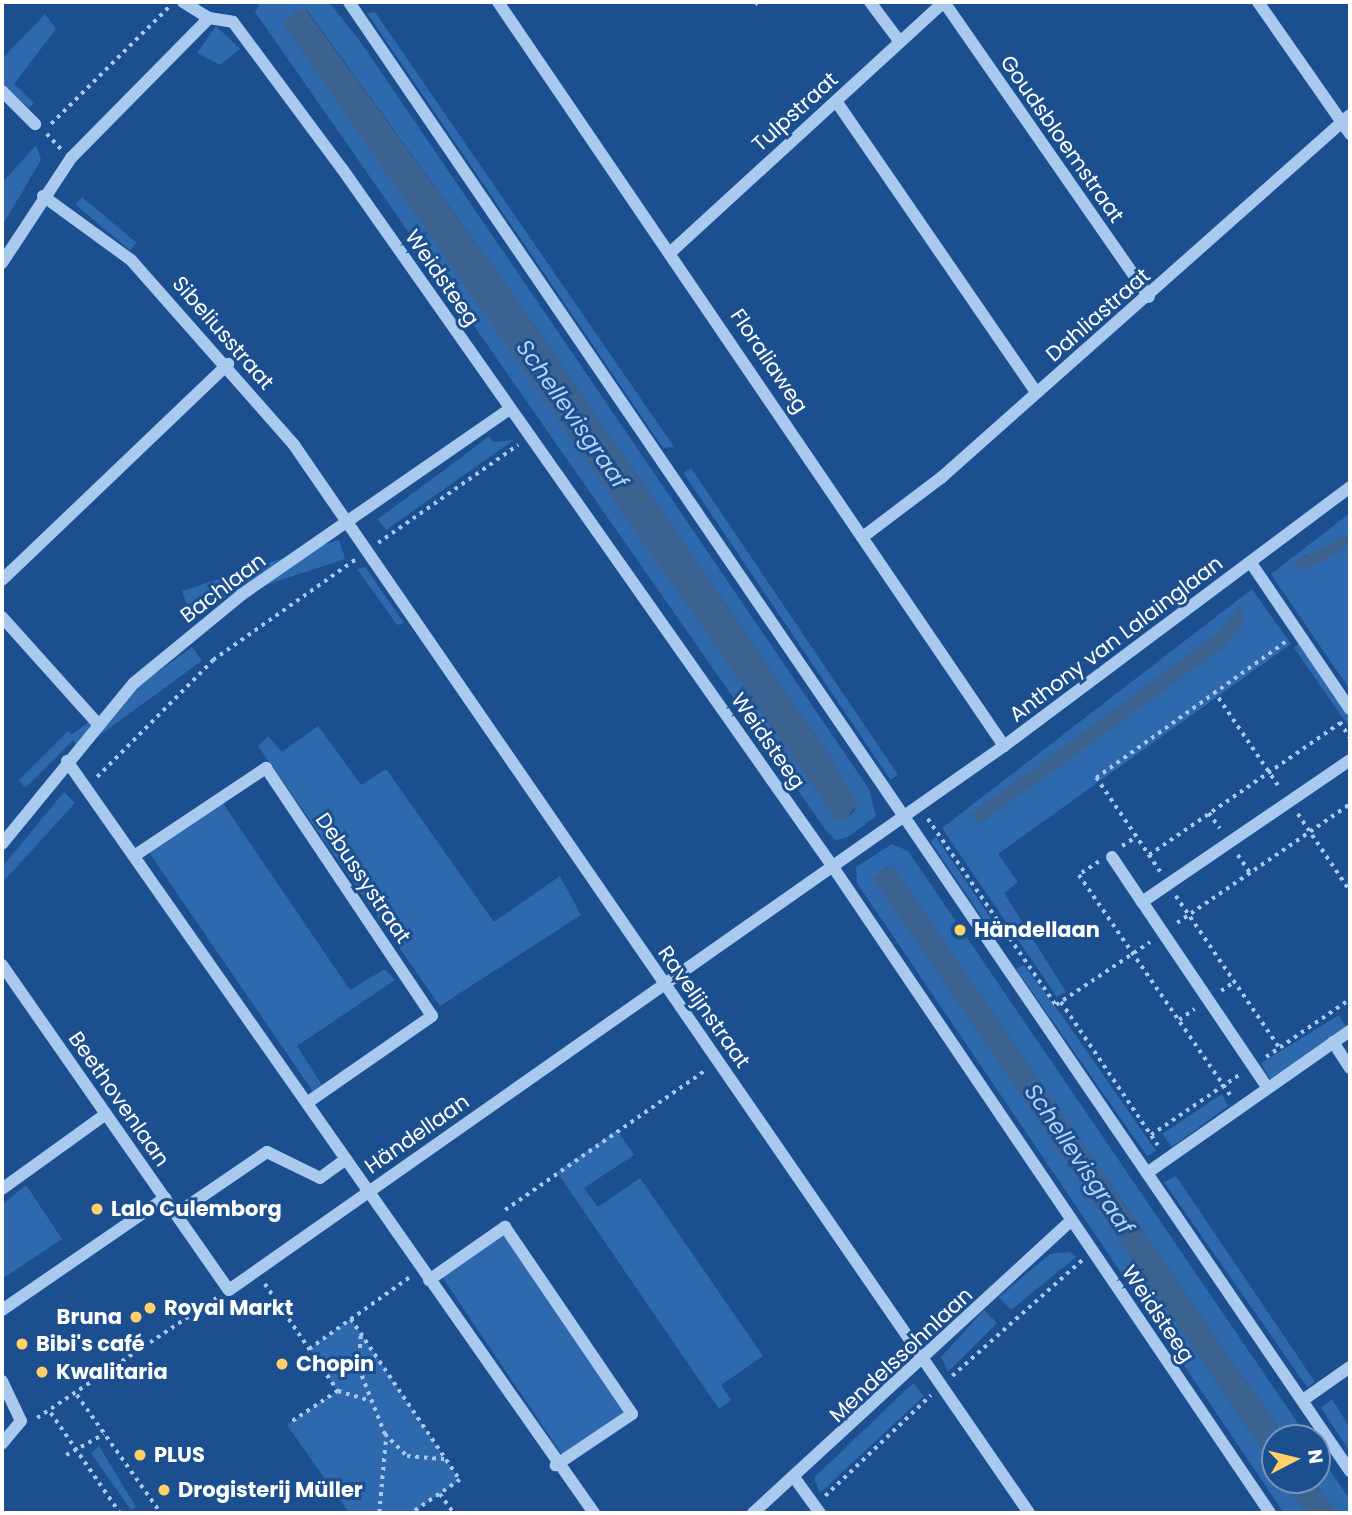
<!DOCTYPE html>
<html>
<head>
<meta charset="utf-8">
<style>
  body { margin:0 }
  #map { position:relative; width:1352px; height:1515px; overflow:hidden; background:#1b4f8f; font-family:Poppins,sans-serif }
  div>[style] { position:absolute }
  .green>* { inset:0; background:#2e69ad; transform-origin:0 0 }
  .water>* { inset:0; background:#3c6290 }
  .path>* { height:3.5px; margin-top:-1.75px; transform-origin:0; background:repeating-linear-gradient(90deg,#a9c9ee 0 3.5px,transparent 0 8.5px) }
  .minor>* { height:12px; margin:-6px; padding:0 6px; transform-origin:6px; border-radius:6px; background:#a9c9ee }
  .dots>* { width:19px; height:19px; translate:-50% -50%; box-sizing:border-box; border:4px solid #1b4f8f; border-radius:50% }
  span { translate:-50% -50%; white-space:nowrap; text-align:center; line-height:1.15; -webkit-text-stroke:6px #1b4f8f; paint-order:stroke }
  .street-label { font-size:21px; color:#fff }
  .poi-label { font-size:21px; color:#fff; font-weight:700 }
  .left { translate:0 -50%; text-align:left }
  .right { translate:-100% -50%; text-align:right }
  .water-label { font-size:23px; color:#b5d3f5; font-style:italic }
  .frame { position:absolute; inset:0; border:4px solid #fff; pointer-events:none }
  .north { position:absolute; left:1261px; top:1424px; width:70px; height:70px; box-sizing:border-box; background:#1b4f8f; border:2px solid #7695bc; border-radius:50%; rotate:83deg; font-size:19px; font-weight:700; line-height:28px; text-align:center; color:#fff }
  .north::after { content:''; display:block; margin:auto; width:24px; height:32px; background:#ffd166; clip-path:polygon(50% 0,100% 100%,50% 72%,0 100%) }
</style>
</head>
<body>
<div id="map">
  <div class="green">
    <i style="clip-path:polygon(evenodd,260px 2px,329px 2px,362px 44px,869px 789px,876px 816px,848px 837px,836px 840px,827px 832px,255px 12px,260px 2px,307px 10px,514px 296px,831px 758px,855px 810px,847px 819px,284px 25px,294px 12px,307px 10px)"></i>
    <i style="clip-path:polygon(375px 12px,674px 447px,663px 448px,367px 13px)"></i>
    <i style="clip-path:polygon(45px 14px,56px 29px,14px 84px,34px 103px,29px 108px,2px 85px,2px 59px)"></i>
    <i style="clip-path:polygon(216px 26px,240px 49px,220px 65px,197px 53px)"></i>
    <i style="clip-path:polygon(36px 145px,41px 160px,2px 226px,2px 183px)"></i>
    <i style="left:82px;top:197px;width:71px;height:10px;rotate:40deg"></i>
    <i style="clip-path:polygon(490px 436px,493px 442px,514px 440px,386px 530px,378px 519px)"></i>
    <i style="left:691px;top:468px;width:370px;height:9px;rotate:56deg"></i>
    <i style="clip-path:polygon(1350px 513px,1350px 533px,1324px 552px,1304px 556px,1300px 570px,1350px 543px,1350px 690px,1271px 574px)"></i>
    <i style="left:339px;top:540px;width:20px;height:165px;rotate:72deg"></i>
    <i style="clip-path:polygon(365px 567px,404px 623px,397px 625px,357px 569px)"></i>
    <i style="clip-path:polygon(evenodd,1252px 589px,1291px 644px,998px 854px,1018px 882px,1004px 893px,1066px 992px,1057px 997px,942px 828px,1252px 589px,1241px 606px,1244px 622px,981px 823px,971px 815px,1215px 635px,1241px 606px)"></i>
    <i style="clip-path:polygon(1299px 643px,1350px 718px,1350px 728px,1294px 648px)"></i>
    <i style="left:192px;top:647px;width:17px;height:151px;rotate:54deg"></i>
    <i style="clip-path:polygon(318px 726px,361px 785px,386px 769px,494px 922px,560px 876px,581px 915px,440px 1006px,258px 746px,268px 736px,282px 752px)"></i>
    <i style="left:68px;top:731px;width:10px;height:70px;rotate:45deg"></i>
    <i style="clip-path:polygon(64px 792px,75px 803px,2px 883px,2px 867px)"></i>
    <i style="clip-path:polygon(220px 799px,350px 990px,385px 969px,395px 980px,297px 1046px,325px 1090px,316px 1096px,146px 848px)"></i>
    <i style="left:936px;top:837px;width:110px;height:7px;rotate:56deg"></i>
    <i style="clip-path:polygon(892px 844px,908px 851px,1308px 1438px,1285px 1438px,891px 865px,883px 870px,874px 879px,1275px 1468px,1275px 1480px,1283px 1480px,1305px 1513px,1284px 1513px,857px 883px,856px 867px)"></i>
    <i style="clip-path:polygon(1024px 965px,1063px 1017px,1156px 1151px,1147px 1156px,1016px 969px)"></i>
    <i style="clip-path:polygon(1339px 1015px,1346px 1027px,1270px 1079px,1261px 1063px)"></i>
    <i style="clip-path:polygon(1222px 1094px,1228px 1106px,1172px 1147px,1162px 1134px)"></i>
    <i style="clip-path:polygon(617px 1130px,634px 1155px,584px 1188px,598px 1207px,640px 1178px,763px 1356px,721px 1385px,731px 1400px,719px 1409px,557px 1172px)"></i>
    <i style="clip-path:polygon(1176px 1176px,1315px 1382px,1307px 1387px,1164px 1182px)"></i>
    <i style="clip-path:polygon(26px 1185px,62px 1239px,2px 1279px,2px 1205px)"></i>
    <i style="left:505px;top:1227px;width:226px;height:80px;rotate:56deg"></i>
    <i style="clip-path:polygon(1070px 1252px,1076px 1257px,1011px 1310px,999px 1297px,1050px 1254px)"></i>
    <i style="clip-path:polygon(984px 1310px,997px 1323px,948px 1372px,941px 1357px)"></i>
    <i style="clip-path:polygon(351px 1319px,460px 1480px,412px 1513px,349px 1513px,287px 1425px,337px 1391px,309px 1349px)"></i>
    <i style="clip-path:polygon(913px 1383px,924px 1396px,820px 1493px,814px 1478px)"></i>
    <i style="clip-path:polygon(1332px 1399px,1350px 1428px,1350px 1452px,1321px 1408px)"></i>
    <i style="clip-path:polygon(99px 1446px,136px 1507px,131px 1510px,91px 1453px)"></i>
    <i style="clip-path:polygon(1317px 1451px,1350px 1500px,1350px 1513px,1336px 1513px,1313px 1480px)"></i>
  </div>
  <div class="water">
    <i style="clip-path:polygon(306px 10px,514px 296px,831px 758px,857px 802px,847px 819px,837px 821px,283px 24px,294px 12px)"></i>
    <i style="clip-path:polygon(1350px 533px,1350px 543px,1327px 560px,1300px 570px,1293px 563px)"></i>
    <i style="clip-path:polygon(1241px 605px,1244px 622px,1223px 648px,981px 823px,970px 815px,1215px 635px)"></i>
    <i style="clip-path:polygon(891px 865px,1285px 1438px,1275px 1438px,1275px 1468px,873px 878px)"></i>
    <i style="clip-path:polygon(1283px 1480px,1313px 1480px,1336px 1513px,1305px 1513px)"></i>
  </div>
  <div class="path">
    <i style="left:756px;top:2px;width:5px;rotate:53deg"></i>
    <i style="left:51px;top:124px;width:168px;rotate:-44.8deg"></i>
    <i style="left:47px;top:134px;width:21px;rotate:47deg"></i>
    <i style="left:378px;top:543px;width:171px;rotate:-35deg"></i>
    <i style="left:1214px;top:691px;width:117px;rotate:55.8deg"></i>
    <i style="left:1340px;top:722px;width:19px;rotate:58deg"></i>
    <i style="left:97px;top:777px;width:165px;rotate:-45.2deg"></i>
    <i style="left:213px;top:660px;width:174px;rotate:-35.2deg"></i>
    <i style="left:1209px;top:813px;width:19px;rotate:55deg"></i>
    <i style="left:1298px;top:814px;width:93px;rotate:56deg"></i>
    <i style="left:928px;top:819px;width:226px;rotate:55.5deg"></i>
    <i style="left:1056px;top:1005px;width:113px;rotate:-33.8deg"></i>
    <i style="left:1122px;top:846px;width:17px;rotate:-33deg"></i>
    <i style="left:1149px;top:855px;width:232px;rotate:-34.6deg"></i>
    <i style="left:1238px;top:855px;width:22px;rotate:56deg"></i>
    <i style="left:1099px;top:862px;width:24px;rotate:147deg"></i>
    <i style="left:1079px;top:875px;width:267px;rotate:55.5deg"></i>
    <i style="left:1160px;top:872px;width:114px;rotate:-124.2deg"></i>
    <i style="left:1096px;top:778px;width:233px;rotate:-35.7deg"></i>
    <i style="left:1176px;top:896px;width:183px;rotate:55.7deg"></i>
    <i style="left:1177px;top:923px;width:210px;rotate:-34.5deg"></i>
    <i style="left:1221px;top:991px;width:16px;rotate:-35deg"></i>
    <i style="left:1061px;top:1002px;width:173px;rotate:55.9deg"></i>
    <i style="left:1179px;top:1020px;width:19px;rotate:-36deg"></i>
    <i style="left:1266px;top:1057px;width:102px;rotate:-34.6deg"></i>
    <i style="left:1151px;top:1135px;width:107px;rotate:-34.3deg"></i>
    <i style="left:505px;top:1210px;width:245px;rotate:-34.9deg"></i>
    <i style="left:265px;top:1284px;width:130px;rotate:55.7deg"></i>
    <i style="left:338px;top:1391px;width:58px;rotate:146.3deg"></i>
    <i style="left:351px;top:1319px;width:194px;rotate:55.9deg"></i>
    <i style="left:460px;top:1480px;width:58px;rotate:145.5deg"></i>
    <i style="left:361px;top:1336px;width:32px;rotate:94deg"></i>
    <i style="left:359px;top:1368px;width:71px;rotate:68.5deg"></i>
    <i style="left:385px;top:1434px;width:31px;rotate:45deg"></i>
    <i style="left:407px;top:1456px;width:38px;rotate:5deg"></i>
    <i style="left:309px;top:1349px;width:124px;rotate:-35.5deg"></i>
    <i style="left:952px;top:1376px;width:174px;rotate:-41.7deg"></i>
    <i style="left:338px;top:1391px;width:34px;rotate:17deg"></i>
    <i style="left:77px;top:1395px;width:145px;rotate:54.6deg"></i>
    <i style="left:51px;top:1413px;width:121px;rotate:55.4deg"></i>
    <i style="left:37px;top:1418px;width:216px;rotate:-33.8deg"></i>
    <i style="left:66px;top:1455px;width:43px;rotate:-28.9deg"></i>
    <i style="left:440px;top:1494px;width:24px;rotate:54deg"></i>
    <i style="left:825px;top:1496px;width:146px;rotate:-43.6deg"></i>
    <i style="left:379px;top:1513px;width:77px;rotate:-84.8deg"></i>
  </div>
  <div class="minor">
    <i style="left:183px;top:2px;width:31px;rotate:32deg"></i>
    <i style="left:209px;top:18px;width:24px;rotate:9deg"></i>
    <i style="left:233px;top:22px;width:184px;rotate:53.4deg"></i>
    <i style="left:343px;top:170px;width:852px;rotate:54.89deg"></i>
    <i style="left:833px;top:867px;width:780px;rotate:55.92deg"></i>
    <i style="left:349px;top:2px;width:1778px;rotate:55.73deg"></i>
    <i style="left:498px;top:2px;width:900px;rotate:55.78deg"></i>
    <i style="left:870px;top:2px;width:50px;rotate:53.1deg"></i>
    <i style="left:1258px;top:2px;width:161px;rotate:55.1deg"></i>
    <i style="left:2px;top:91px;width:47px;rotate:45deg"></i>
    <i style="left:836px;top:101px;width:354px;rotate:55.5deg"></i>
    <i style="left:43px;top:196px;width:109px;rotate:36deg"></i>
    <i style="left:131px;top:260px;width:247px;rotate:48.6deg"></i>
    <i style="left:294px;top:445px;width:1296px;rotate:55.46deg"></i>
    <i style="left:672px;top:251px;width:369px;rotate:-42.5deg"></i>
    <i style="left:944px;top:2px;width:359px;rotate:55.2deg"></i>
    <i style="left:2px;top:263px;width:126px;rotate:-56.7deg"></i>
    <i style="left:71px;top:158px;width:197px;rotate:-45.4deg"></i>
    <i style="left:864px;top:536px;width:98px;rotate:-37.1deg"></i>
    <i style="left:942px;top:477px;width:545px;rotate:-41.58deg"></i>
    <i style="left:1251px;top:563px;width:176px;rotate:55.9deg"></i>
    <i style="left:2px;top:580px;width:313px;rotate:-43.7deg"></i>
    <i style="left:2px;top:617px;width:142px;rotate:48.1deg"></i>
    <i style="left:67px;top:761px;width:918px;rotate:54.98deg"></i>
    <i style="left:2px;top:844px;width:208px;rotate:-50.7deg"></i>
    <i style="left:134px;top:683px;width:139px;rotate:-39.4deg"></i>
    <i style="left:241px;top:595px;width:327px;rotate:-34.7deg"></i>
    <i style="left:134px;top:856px;width:159px;rotate:-33.7deg"></i>
    <i style="left:266px;top:768px;width:298px;rotate:56.2deg"></i>
    <i style="left:432px;top:1016px;width:152px;rotate:145.2deg"></i>
    <i style="left:1112px;top:857px;width:54px;rotate:56.3deg"></i>
    <i style="left:2px;top:965px;width:396px;rotate:55.1deg"></i>
    <i style="left:229px;top:1290px;width:947px;rotate:-35.07deg"></i>
    <i style="left:1004px;top:746px;width:432px;rotate:-36.8deg"></i>
    <i style="left:1333px;top:1042px;width:31px;rotate:57deg"></i>
    <i style="left:1267px;top:1087px;width:223px;rotate:-124deg"></i>
    <i style="left:1142px;top:902px;width:252px;rotate:-34.3deg"></i>
    <i style="left:1147px;top:1173px;width:248px;rotate:-35deg"></i>
    <i style="left:2px;top:1189px;width:128px;rotate:-35.8deg"></i>
    <i style="left:176px;top:1214px;width:110px;rotate:-34.3deg"></i>
    <i style="left:267px;top:1152px;width:59px;rotate:26.1deg"></i>
    <i style="left:320px;top:1178px;width:32px;rotate:-36deg"></i>
    <i style="left:429px;top:1280px;width:93px;rotate:-34.9deg"></i>
    <i style="left:505px;top:1227px;width:226px;rotate:55.8deg"></i>
    <i style="left:632px;top:1414px;width:92px;rotate:146.1deg"></i>
    <i style="left:2px;top:1310px;width:198px;rotate:-34.5deg"></i>
    <i style="left:2px;top:1381px;width:44px;rotate:64.6deg"></i>
    <i style="left:21px;top:1421px;width:30px;rotate:130deg"></i>
    <i style="left:1303px;top:1400px;width:57px;rotate:-35.1deg"></i>
    <i style="left:796px;top:1480px;width:41px;rotate:54deg"></i>
    <i style="left:753px;top:1513px;width:432px;rotate:-42.6deg"></i>
  </div>
  <div class="dots">
    <i style="left:960px;top:930px;background:#ffd166"></i>
    <i style="left:97px;top:1209px;background:#ffd166"></i>
    <i style="left:150px;top:1308px;background:#ffd166"></i>
    <i style="left:136px;top:1317px;background:#ffd166"></i>
    <i style="left:22px;top:1344px;background:#ffd166"></i>
    <i style="left:282px;top:1364px;background:#ffd166"></i>
    <i style="left:42px;top:1372px;background:#ffd166"></i>
    <i style="left:140px;top:1455px;background:#ffd166"></i>
    <i style="left:164px;top:1490px;background:#ffd166"></i>
  </div>
  <div class="street-label">
    <span style="left:795px;top:112px;rotate:-42deg">Tulpstraat</span>
    <span style="left:1062px;top:139px;rotate:55deg">Goudsbloemstraat</span>
    <span style="left:442px;top:278px;rotate:55deg">Weidsteeg</span>
    <span style="left:1098px;top:315px;rotate:-41deg">Dahliastraat</span>
    <span style="left:223px;top:333px;rotate:49deg">Sibeliusstraat</span>
    <span style="left:769px;top:361px;rotate:56deg">Floraliaweg</span>
    <span style="left:223px;top:588px;rotate:-37deg">Bachlaan</span>
    <span style="left:1116px;top:639px;rotate:-37deg">Anthony van Lalainglaan</span>
    <span style="left:768px;top:741px;rotate:55deg">Weidsteeg</span>
    <span style="left:363px;top:878px;rotate:56deg">Debussystraat</span>
    <span style="left:704px;top:1007px;rotate:55deg">Ravelijnstraat</span>
    <span style="left:119px;top:1099px;rotate:55deg">Beethovenlaan</span>
    <span style="left:417px;top:1134px;rotate:-35deg">Händellaan</span>
    <span style="left:1158px;top:1314px;rotate:56deg">Weidsteeg</span>
    <span style="left:901px;top:1355px;rotate:-43deg">Mendelssohnlaan</span>
  </div>
  <div class="poi-label">
    <span class="left" style="left:974px;top:930px">Händellaan</span>
    <span class="left" style="left:111px;top:1209px">Lalo Culemborg</span>
    <span class="left" style="left:164px;top:1308px">Royal Markt</span>
    <span class="right" style="left:122px;top:1317px">Bruna</span>
    <span class="left" style="left:36px;top:1344px">Bibi's café</span>
    <span class="left" style="left:296px;top:1364px">Chopin</span>
    <span class="left" style="left:56px;top:1372px">Kwalitaria</span>
    <span class="left" style="left:154px;top:1455px">PLUS</span>
    <span class="left" style="left:178px;top:1490px">Drogisterij Müller</span>
  </div>
  <div class="water-label">
    <span style="left:572px;top:414px;rotate:55deg">Schellevisgraaf</span>
    <span style="left:1079px;top:1159px;rotate:56deg">Schellevisgraaf</span>
  </div>
  <div class="frame"></div>
  <div class="north">N</div>
</div>
</body>
</html>
